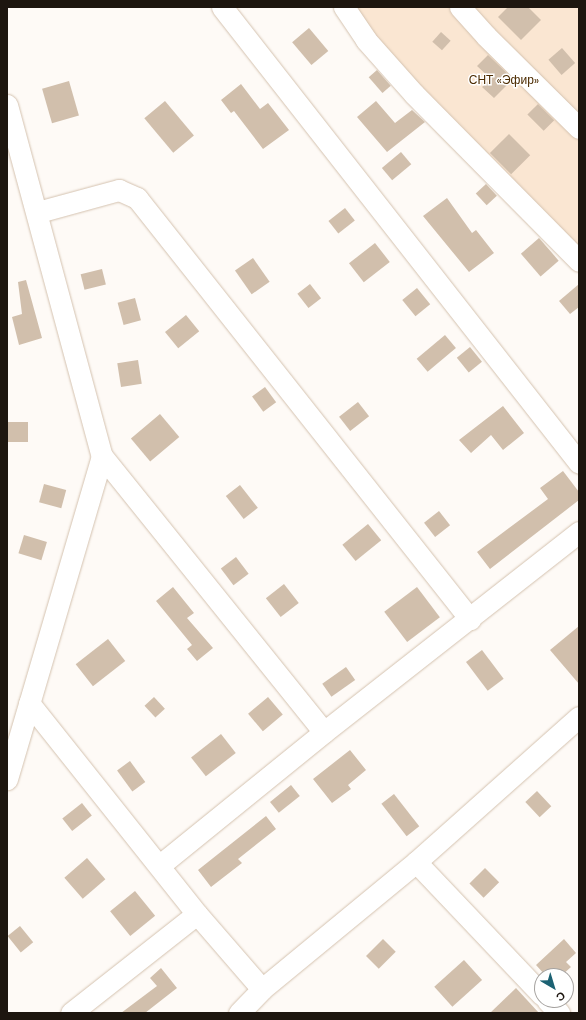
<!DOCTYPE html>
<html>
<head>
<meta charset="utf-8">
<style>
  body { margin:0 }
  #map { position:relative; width:586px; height:1020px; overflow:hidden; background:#fefaf6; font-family:"DM Sans",sans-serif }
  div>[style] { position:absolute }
  .green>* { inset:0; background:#fae6d2 }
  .building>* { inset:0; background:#d1bfac; transform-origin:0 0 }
  .roads { filter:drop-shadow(0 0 1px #d4c2af) drop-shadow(0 0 1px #d4c2af) }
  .minor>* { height:21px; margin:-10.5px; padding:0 10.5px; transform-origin:10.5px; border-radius:10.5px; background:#fff }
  span { translate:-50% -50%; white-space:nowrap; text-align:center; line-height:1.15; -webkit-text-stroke:3px #fff; paint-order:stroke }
  .park-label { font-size:12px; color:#4c2b00 }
  .frame { position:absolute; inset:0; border:8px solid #1d160f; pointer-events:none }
  .north { position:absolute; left:534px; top:968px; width:40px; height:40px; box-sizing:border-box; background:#fff; border:1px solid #a5a29f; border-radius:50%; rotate:142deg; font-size:11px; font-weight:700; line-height:16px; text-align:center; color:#1d160f }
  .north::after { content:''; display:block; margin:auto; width:14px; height:18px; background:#1c6273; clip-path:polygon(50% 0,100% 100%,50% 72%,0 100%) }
</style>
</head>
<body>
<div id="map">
  <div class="green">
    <i style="clip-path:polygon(344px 7px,579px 7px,579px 261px)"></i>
  </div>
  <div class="building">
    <i style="clip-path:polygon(508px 7px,528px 7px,541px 20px,521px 40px,498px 17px)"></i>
    <i style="left:309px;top:28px;width:30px;height:22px;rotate:50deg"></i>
    <i style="left:441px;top:32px;width:13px;height:13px;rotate:42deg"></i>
    <i style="left:562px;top:48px;width:20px;height:18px;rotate:49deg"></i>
    <i style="clip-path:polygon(488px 55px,513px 79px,494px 98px,482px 87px,491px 79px,477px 66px)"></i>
    <i style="left:377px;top:70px;width:21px;height:11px;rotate:49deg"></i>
    <i style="left:69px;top:81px;width:36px;height:28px;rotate:74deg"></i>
    <i style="clip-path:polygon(241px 84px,260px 109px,268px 103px,289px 130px,263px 149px,234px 111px,231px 113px,221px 100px)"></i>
    <i style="left:165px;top:101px;width:45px;height:27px;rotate:50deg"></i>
    <i style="clip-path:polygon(376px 101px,395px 123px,412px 110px,425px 122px,387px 152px,357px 117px)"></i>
    <i style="left:538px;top:104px;width:23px;height:15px;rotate:45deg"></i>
    <i style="left:509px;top:134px;width:30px;height:27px;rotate:45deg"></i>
    <i style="left:401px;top:152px;width:16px;height:25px;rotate:50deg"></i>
    <i style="left:486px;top:184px;width:16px;height:14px;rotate:47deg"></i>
    <i style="clip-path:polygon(447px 198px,472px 233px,476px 230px,494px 253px,469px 272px,423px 216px)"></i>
    <i style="left:345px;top:208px;width:16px;height:21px;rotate:52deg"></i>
    <i style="left:539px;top:238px;width:30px;height:24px;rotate:49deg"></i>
    <i style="left:375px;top:243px;width:24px;height:33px;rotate:52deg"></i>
    <i style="left:253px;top:258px;width:29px;height:22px;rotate:55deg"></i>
    <i style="left:102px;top:269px;width:16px;height:22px;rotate:76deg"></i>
    <i style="clip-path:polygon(26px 280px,42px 338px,19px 345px,12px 317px,22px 314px,18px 282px)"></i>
    <i style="left:310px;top:284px;width:18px;height:16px;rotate:52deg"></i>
    <i style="clip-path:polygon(579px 284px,579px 307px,570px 314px,559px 301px)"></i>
    <i style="left:417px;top:288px;width:21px;height:19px;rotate:51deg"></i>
    <i style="left:135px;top:298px;width:23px;height:18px;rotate:75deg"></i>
    <i style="left:186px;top:315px;width:21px;height:27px;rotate:51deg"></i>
    <i style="left:445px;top:335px;width:17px;height:37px;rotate:50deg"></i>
    <i style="left:470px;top:347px;width:19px;height:17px;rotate:51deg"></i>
    <i style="left:138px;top:360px;width:24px;height:21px;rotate:81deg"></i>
    <i style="left:265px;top:387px;width:19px;height:16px;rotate:54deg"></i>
    <i style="left:358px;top:402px;width:18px;height:24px;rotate:52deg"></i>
    <i style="clip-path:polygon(503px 406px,524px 433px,503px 450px,491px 435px,471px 453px,459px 440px)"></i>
    <i style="left:160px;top:414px;width:30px;height:38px;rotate:50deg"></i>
    <i style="left:28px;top:422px;width:20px;height:21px;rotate:90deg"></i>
    <i style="clip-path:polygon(563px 471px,579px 492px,579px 500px,490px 569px,477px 552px,548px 499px,540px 488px)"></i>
    <i style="left:44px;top:484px;width:23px;height:19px;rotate:15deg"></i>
    <i style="left:240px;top:485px;width:29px;height:18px;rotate:52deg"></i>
    <i style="left:439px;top:511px;width:18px;height:19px;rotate:52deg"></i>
    <i style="left:368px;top:524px;width:21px;height:33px;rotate:51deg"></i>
    <i style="left:24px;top:535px;width:24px;height:19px;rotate:17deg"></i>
    <i style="left:236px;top:557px;width:21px;height:19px;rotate:53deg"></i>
    <i style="left:284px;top:584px;width:24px;height:23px;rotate:52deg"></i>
    <i style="clip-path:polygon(173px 587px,194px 613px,187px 618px,213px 648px,197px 661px,187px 649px,192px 645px,156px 601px)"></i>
    <i style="left:417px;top:587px;width:38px;height:41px;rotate:53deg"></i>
    <i style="clip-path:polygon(579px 626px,579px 684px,550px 650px)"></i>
    <i style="left:108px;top:639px;width:28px;height:41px;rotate:52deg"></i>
    <i style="left:482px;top:650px;width:36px;height:20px;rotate:53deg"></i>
    <i style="left:346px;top:667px;width:16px;height:29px;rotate:55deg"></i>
    <i style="left:154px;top:697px;width:16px;height:13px;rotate:47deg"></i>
    <i style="left:268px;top:697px;width:23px;height:26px;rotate:50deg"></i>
    <i style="left:221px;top:734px;width:24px;height:38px;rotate:52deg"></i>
    <i style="clip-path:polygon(350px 750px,366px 770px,348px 785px,351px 789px,332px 803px,313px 779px)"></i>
    <i style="left:130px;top:761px;width:26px;height:16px;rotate:54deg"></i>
    <i style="left:291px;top:785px;width:14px;height:27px;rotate:51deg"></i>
    <i style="left:537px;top:791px;width:21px;height:16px;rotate:47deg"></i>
    <i style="left:394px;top:794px;width:41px;height:16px;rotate:52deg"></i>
    <i style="left:82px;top:803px;width:16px;height:25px;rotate:52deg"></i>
    <i style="clip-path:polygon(266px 816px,276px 829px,238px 859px,242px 863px,211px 887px,198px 870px)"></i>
    <i style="left:87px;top:858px;width:28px;height:30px;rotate:49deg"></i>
    <i style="left:485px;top:868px;width:20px;height:22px;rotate:45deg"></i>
    <i style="left:135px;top:891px;width:32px;height:32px;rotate:51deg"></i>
    <i style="left:20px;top:926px;width:21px;height:16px;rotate:51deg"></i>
    <i style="left:383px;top:939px;width:18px;height:24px;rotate:45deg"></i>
    <i style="clip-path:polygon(564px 939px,576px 953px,566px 962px,571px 967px,561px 976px,546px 976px,536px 965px)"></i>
    <i style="left:464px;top:960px;width:27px;height:40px;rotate:48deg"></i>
    <i style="clip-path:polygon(161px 968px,177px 988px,145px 1013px,121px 1013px,157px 986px,150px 978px)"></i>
    <i style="clip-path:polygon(516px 988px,539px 1013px,490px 1013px)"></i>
  </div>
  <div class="roads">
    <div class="minor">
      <i style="left:222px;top:7px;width:579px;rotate:51.94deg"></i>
      <i style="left:344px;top:7px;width:40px;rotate:56deg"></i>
      <i style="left:366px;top:40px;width:72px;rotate:48.4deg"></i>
      <i style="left:414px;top:94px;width:235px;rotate:45.3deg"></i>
      <i style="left:460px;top:7px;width:39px;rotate:48deg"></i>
      <i style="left:486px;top:36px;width:131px;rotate:44.7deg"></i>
      <i style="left:7px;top:105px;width:364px;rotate:74.9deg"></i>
      <i style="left:102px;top:456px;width:337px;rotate:106.4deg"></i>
      <i style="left:38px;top:212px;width:84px;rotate:-15.2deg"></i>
      <i style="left:119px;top:190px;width:20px;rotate:24deg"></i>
      <i style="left:137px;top:198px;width:537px;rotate:51.66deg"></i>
      <i style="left:102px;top:456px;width:354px;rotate:51.2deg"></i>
      <i style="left:29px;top:703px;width:270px;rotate:51.5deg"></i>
      <i style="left:197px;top:914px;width:99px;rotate:49.1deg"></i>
      <i style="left:416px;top:862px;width:183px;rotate:46.5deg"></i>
      <i style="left:160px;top:865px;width:211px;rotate:-39deg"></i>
      <i style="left:324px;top:732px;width:324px;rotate:-38.1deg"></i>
      <i style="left:547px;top:1000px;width:18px;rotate:47deg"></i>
      <i style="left:71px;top:1013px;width:160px;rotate:-38.2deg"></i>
      <i style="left:239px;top:1013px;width:33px;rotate:-46deg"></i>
      <i style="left:262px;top:989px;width:200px;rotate:-39.5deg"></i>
      <i style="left:416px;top:862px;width:218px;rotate:-41.7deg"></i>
    </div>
  </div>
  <div class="park-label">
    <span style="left:504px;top:81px">СНТ «Эфир»</span>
  </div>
  <div class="frame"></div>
  <div class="north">С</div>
</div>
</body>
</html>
